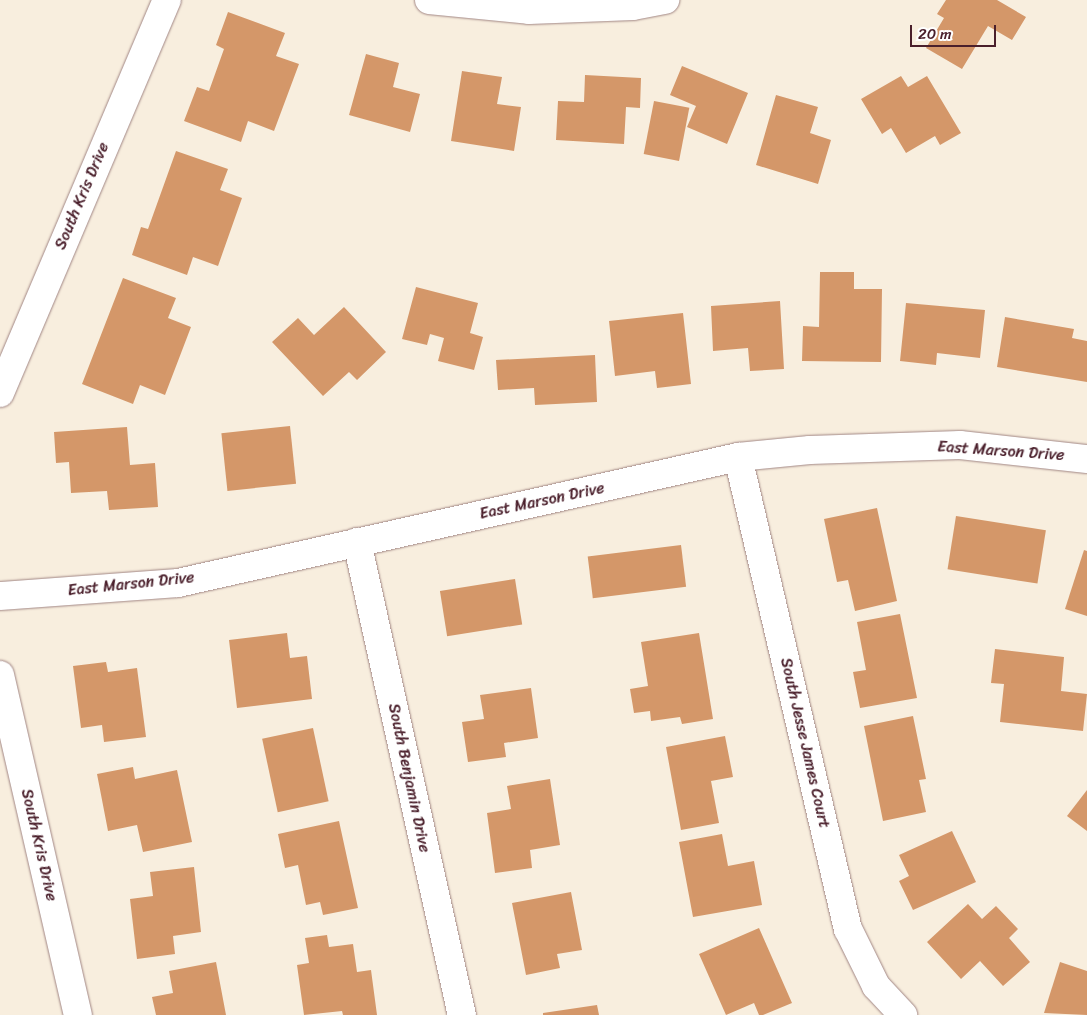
<!DOCTYPE html>
<html>
<head>
<meta charset="utf-8">
<style>
  body { margin:0 }
  #map { position:relative; width:1087px; height:1015px; overflow:hidden; background:#f8eede; font-family:Sriracha,sans-serif }
  div>[style] { position:absolute }
  .building>* { inset:0; background:#d49769; transform-origin:0 0 }
  .roads { filter:drop-shadow(0 0 1px #a18684) drop-shadow(0 0 1px #a18684) }
  .minor>* { height:28px; margin:-14px; padding:0 14px; transform-origin:14px; border-radius:14px; background:#fff }
  span { translate:-50% -50%; white-space:nowrap; text-align:center; line-height:1.15; -webkit-text-stroke:4px #fff; paint-order:stroke }
  .street-label { font-size:16px; color:#4a1f2b }
  .scale { position:absolute; left:910px; top:25px; width:86px; height:22px; box-sizing:border-box; border:2px solid #4a1f2b; border-top:0; padding-left:6px; font-size:15px; line-height:18px; white-space:nowrap; color:#4a1f2b; -webkit-text-stroke:4px #fff; paint-order:stroke }
</style>
</head>
<body>
<div id="map">
  <div class="building">
    <i style="clip-path:polygon(946px 0,997px 0,1026px 17px,1012px 40px,988px 26px,962px 69px,926px 48px,944px 18px,937px 14px)"></i>
    <i style="clip-path:polygon(228px 12px,285px 33px,276px 56px,299px 64px,274px 131px,248px 121px,241px 142px,184px 121px,197px 87px,209px 91px,224px 49px,216px 45px)"></i>
    <i style="clip-path:polygon(366px 54px,399px 63px,393px 87px,420px 94px,410px 132px,349px 115px)"></i>
    <i style="clip-path:polygon(682px 66px,748px 93px,727px 144px,687px 127px,696px 106px,670px 95px)"></i>
    <i style="clip-path:polygon(462px 71px,502px 77px,497px 104px,521px 107px,514px 151px,451px 141px)"></i>
    <i style="clip-path:polygon(585px 75px,641px 78px,640px 108px,626px 107px,624px 144px,556px 140px,558px 101px,584px 102px)"></i>
    <i style="clip-path:polygon(901px 76px,908px 87px,927px 76px,961px 133px,940px 145px,935px 136px,906px 153px,891px 128px,882px 134px,861px 99px)"></i>
    <i style="clip-path:polygon(776px 95px,818px 107px,810px 133px,831px 140px,818px 184px,756px 165px)"></i>
    <i style="left:654px;top:101px;width:36px;height:54px;rotate:11deg"></i>
    <i style="clip-path:polygon(176px 151px,228px 169px,220px 190px,242px 198px,218px 266px,193px 257px,187px 275px,132px 255px,141px 227px,148px 229px)"></i>
    <i style="clip-path:polygon(820px 272px,854px 272px,854px 289px,882px 289px,881px 362px,802px 361px,803px 326px,819px 327px)"></i>
    <i style="clip-path:polygon(123px 278px,176px 298px,168px 318px,191px 327px,165px 395px,140px 385px,133px 404px,82px 384px)"></i>
    <i style="clip-path:polygon(416px 287px,478px 303px,470px 333px,483px 337px,474px 370px,438px 361px,444px 338px,430px 334px,427px 345px,402px 339px)"></i>
    <i style="clip-path:polygon(780px 301px,784px 369px,750px 371px,748px 348px,713px 351px,711px 306px)"></i>
    <i style="clip-path:polygon(906px 303px,985px 310px,980px 358px,937px 353px,936px 365px,900px 361px)"></i>
    <i style="clip-path:polygon(344px 307px,386px 352px,357px 380px,349px 372px,323px 396px,272px 342px,298px 318px,314px 335px)"></i>
    <i style="clip-path:polygon(683px 313px,691px 384px,657px 388px,655px 371px,615px 376px,609px 321px)"></i>
    <i style="clip-path:polygon(1005px 317px,1074px 329px,1072px 338px,1087px 341px,1087px 382px,997px 367px)"></i>
    <i style="clip-path:polygon(595px 355px,597px 402px,535px 405px,534px 388px,498px 390px,496px 360px)"></i>
    <i style="left:290px;top:426px;width:58px;height:69px;rotate:84deg"></i>
    <i style="clip-path:polygon(127px 427px,130px 465px,155px 463px,158px 507px,109px 510px,107px 491px,71px 493px,69px 462px,56px 463px,54px 432px)"></i>
    <i style="clip-path:polygon(877px 508px,897px 601px,855px 611px,848px 580px,837px 582px,824px 519px)"></i>
    <i style="left:956px;top:516px;width:91px;height:54px;rotate:9deg"></i>
    <i style="left:681px;top:545px;width:42px;height:94px;rotate:83deg"></i>
    <i style="clip-path:polygon(1084px 550px,1087px 551px,1087px 616px,1065px 609px)"></i>
    <i style="left:515px;top:579px;width:46px;height:76px;rotate:81deg"></i>
    <i style="clip-path:polygon(900px 614px,917px 698px,860px 708px,853px 672px,866px 670px,857px 622px)"></i>
    <i style="clip-path:polygon(287px 633px,290px 658px,307px 656px,312px 699px,237px 708px,229px 640px)"></i>
    <i style="clip-path:polygon(699px 633px,713px 719px,682px 724px,680px 717px,651px 721px,650px 711px,634px 713px,630px 689px,648px 686px,641px 642px)"></i>
    <i style="clip-path:polygon(995px 649px,1064px 657px,1061px 691px,1087px 694px,1083px 731px,1000px 722px,1004px 684px,991px 683px)"></i>
    <i style="clip-path:polygon(106px 662px,108px 672px,137px 668px,146px 737px,104px 742px,102px 725px,81px 728px,73px 666px)"></i>
    <i style="clip-path:polygon(531px 688px,538px 738px,504px 743px,506px 757px,468px 762px,462px 722px,484px 719px,480px 695px)"></i>
    <i style="clip-path:polygon(913px 716px,926px 779px,919px 780px,926px 812px,883px 821px,864px 726px)"></i>
    <i style="left:313px;top:728px;width:75px;height:52px;rotate:78deg"></i>
    <i style="clip-path:polygon(725px 736px,733px 777px,711px 781px,719px 823px,681px 830px,666px 747px)"></i>
    <i style="clip-path:polygon(133px 767px,135px 779px,177px 770px,192px 842px,143px 852px,137px 825px,108px 831px,97px 774px)"></i>
    <i style="clip-path:polygon(550px 779px,560px 845px,530px 850px,532px 868px,495px 873px,487px 813px,511px 809px,507px 786px)"></i>
    <i style="clip-path:polygon(1087px 790px,1087px 831px,1067px 816px)"></i>
    <i style="clip-path:polygon(339px 821px,358px 908px,323px 915px,320px 902px,306px 905px,298px 865px,285px 868px,278px 834px)"></i>
    <i style="clip-path:polygon(952px 831px,976px 882px,913px 910px,899px 881px,909px 876px,899px 855px)"></i>
    <i style="clip-path:polygon(722px 834px,728px 866px,754px 861px,762px 905px,693px 917px,679px 842px)"></i>
    <i style="clip-path:polygon(194px 867px,201px 932px,173px 936px,175px 954px,137px 959px,130px 899px,153px 896px,150px 872px)"></i>
    <i style="clip-path:polygon(571px 892px,582px 950px,557px 954px,560px 968px,526px 975px,512px 903px)"></i>
    <i style="clip-path:polygon(968px 904px,982px 919px,996px 906px,1018px 929px,1009px 938px,1030px 962px,1003px 986px,980px 961px,961px 979px,927px 942px)"></i>
    <i style="clip-path:polygon(759px 928px,792px 1003px,763px 1015px,759px 1015px,754px 1003px,726px 1015px,699px 954px)"></i>
    <i style="clip-path:polygon(327px 935px,329px 947px,353px 944px,357px 972px,371px 970px,377px 1015px,343px 1015px,342px 1011px,304px 1015px,297px 965px,309px 963px,305px 938px)"></i>
    <i style="clip-path:polygon(216px 962px,226px 1015px,156px 1015px,152px 997px,173px 993px,169px 971px)"></i>
    <i style="clip-path:polygon(1060px 962px,1087px 971px,1087px 1015px,1044px 1013px)"></i>
    <i style="clip-path:polygon(597px 1005px,599px 1015px,543px 1015px,543px 1013px)"></i>
  </div>
  <div class="roads">
    <div class="minor">
      <i style="left:429px;top:0;width:100px;rotate:5.7deg"></i>
      <i style="left:529px;top:10px;width:104px;rotate:-2.2deg"></i>
      <i style="left:633px;top:6px;width:33px;rotate:-11deg"></i>
      <i style="left:0;top:393px;width:427px;rotate:-67deg"></i>
      <i style="left:738px;top:457px;width:485px;rotate:76.9deg"></i>
      <i style="left:848px;top:929px;width:64px;rotate:63.8deg"></i>
      <i style="left:876px;top:986px;width:40px;rotate:47deg"></i>
      <i style="left:357px;top:542px;width:485px;rotate:77.5deg"></i>
      <i style="left:0;top:596px;width:178px;rotate:-4.2deg"></i>
      <i style="left:178px;top:583px;width:574px;rotate:-12.68deg"></i>
      <i style="left:738px;top:457px;width:72px;rotate:-5.6deg"></i>
      <i style="left:810px;top:450px;width:150px;rotate:-1.9deg"></i>
      <i style="left:960px;top:445px;width:128px;rotate:6.3deg"></i>
      <i style="left:0;top:675px;width:349px;rotate:77.1deg"></i>
    </div>
  </div>
  <div class="street-label">
    <span style="left:82px;top:196px;rotate:-67deg">South Kris Drive</span>
    <span style="left:1001px;top:451px;rotate:4deg">East Marson Drive</span>
    <span style="left:542px;top:501px;rotate:-12deg">East Marson Drive</span>
    <span style="left:131px;top:584px;rotate:-6deg">East Marson Drive</span>
    <span style="left:805px;top:743px;rotate:77deg">South Jesse James Court</span>
    <span style="left:409px;top:778px;rotate:78deg">South Benjamin Drive</span>
    <span style="left:39px;top:845px;rotate:77deg">South Kris Drive</span>
  </div>
  <div class="scale">20 m</div>
</div>
</body>
</html>
